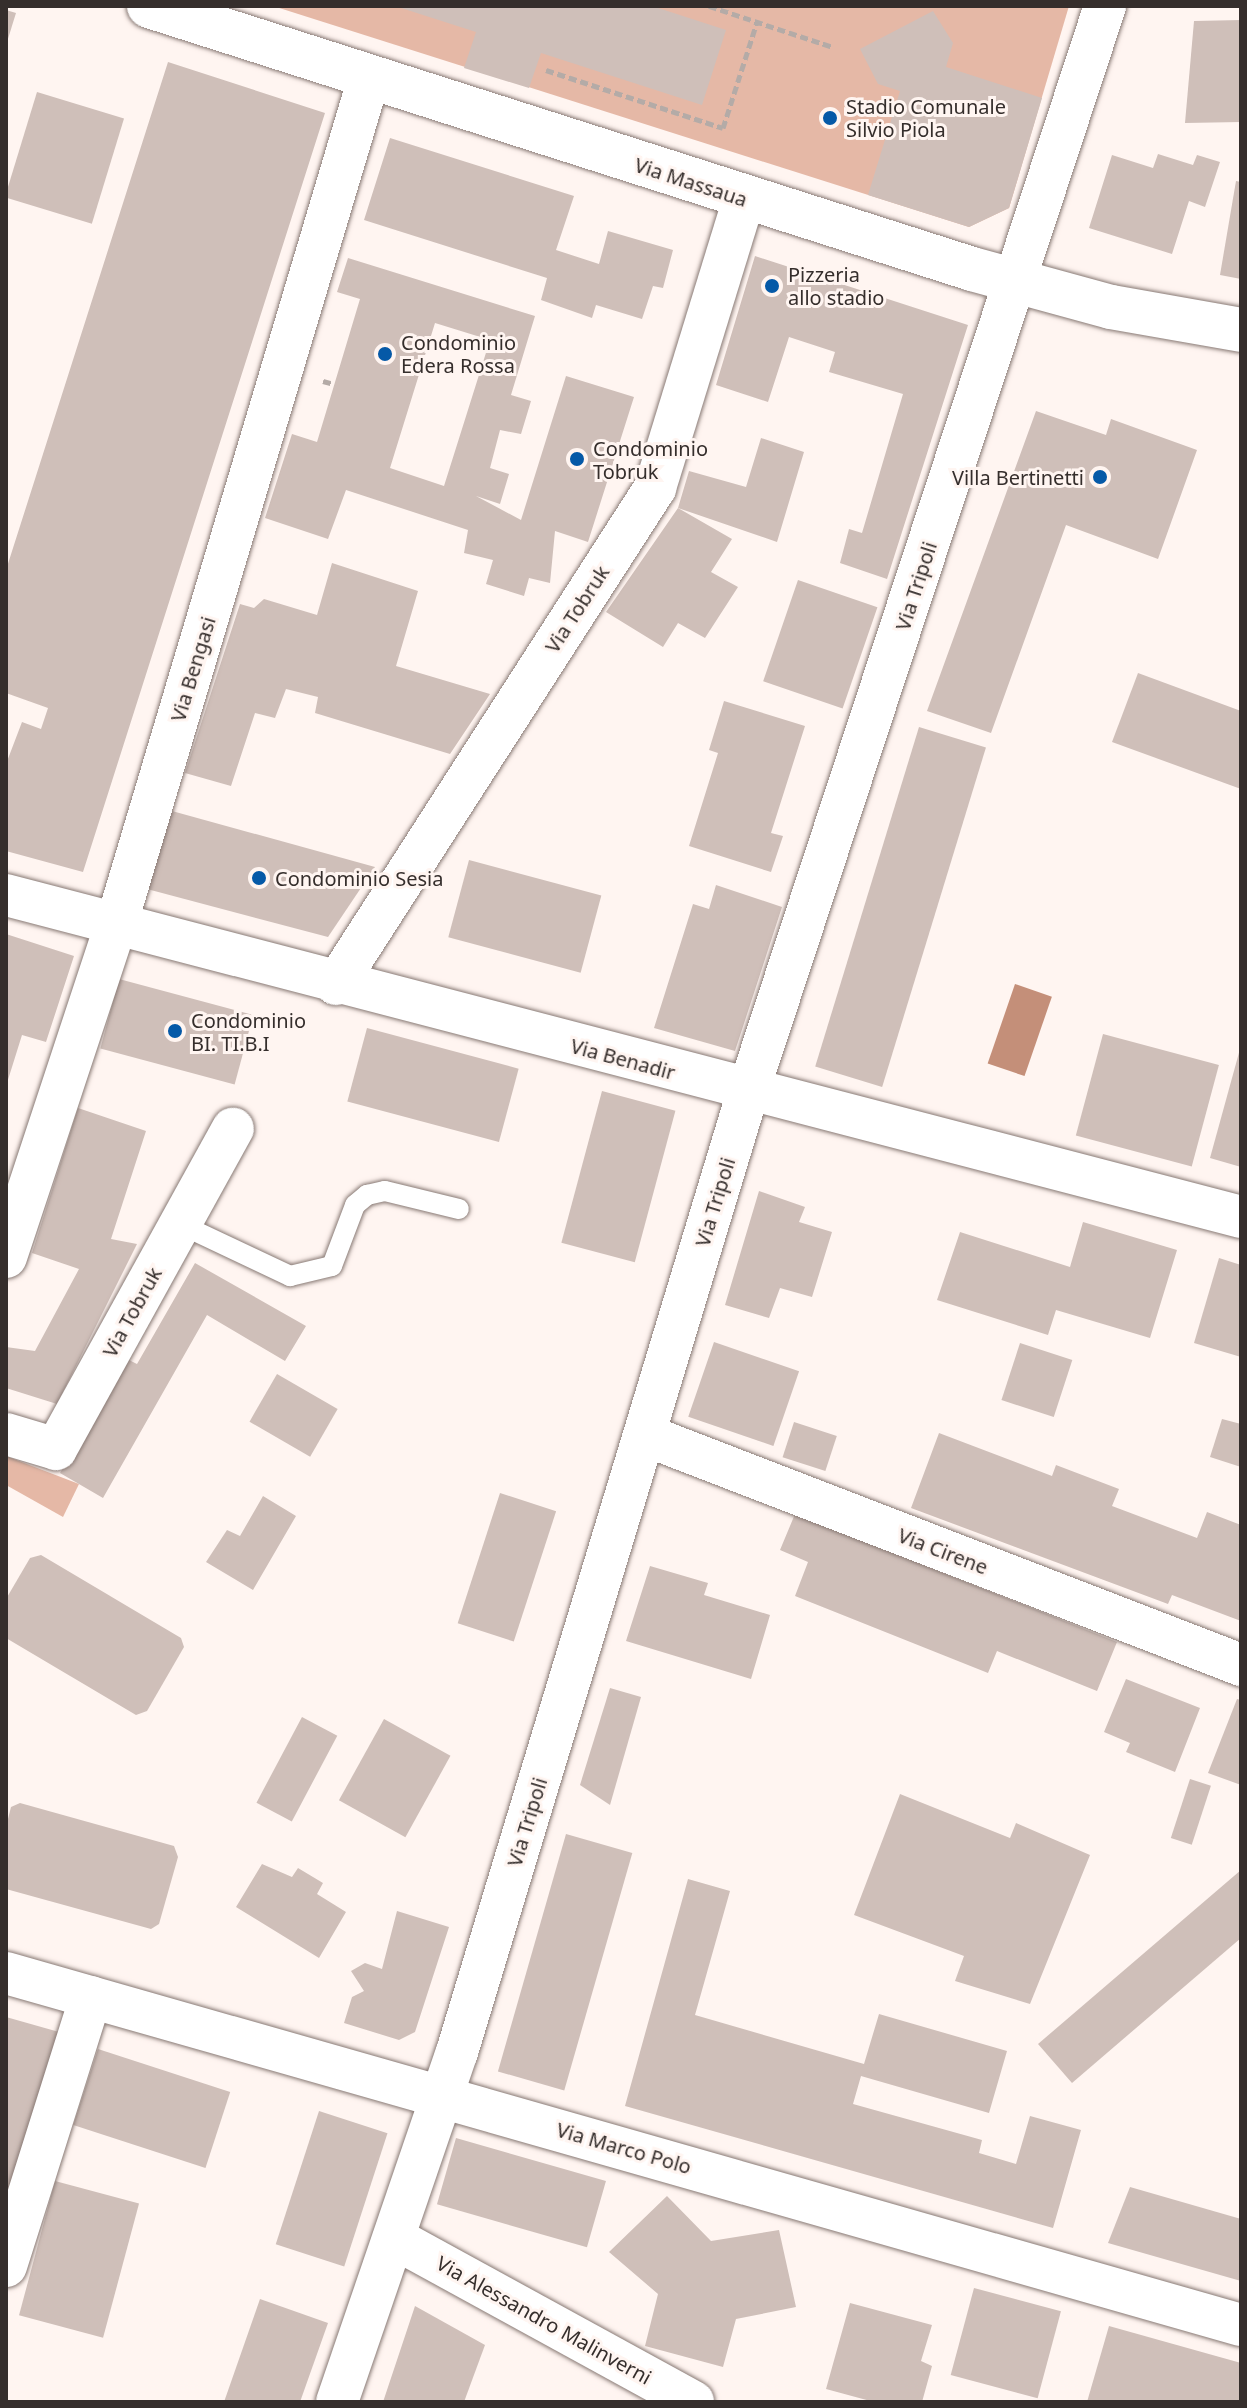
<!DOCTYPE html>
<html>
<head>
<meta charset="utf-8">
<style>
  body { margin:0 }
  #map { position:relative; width:1247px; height:2408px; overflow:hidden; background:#fff5f1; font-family:"Noto Sans",sans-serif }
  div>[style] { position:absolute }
  .green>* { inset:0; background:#e5b8a6 }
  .water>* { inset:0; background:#c48f79; transform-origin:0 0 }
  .building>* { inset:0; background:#cfbfb9; transform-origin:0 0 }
  .path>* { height:5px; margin-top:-2.5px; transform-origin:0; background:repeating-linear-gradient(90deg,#b4aba7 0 8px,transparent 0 12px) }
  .roads { filter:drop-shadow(0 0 2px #887974) drop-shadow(0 0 2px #887974) }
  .service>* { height:20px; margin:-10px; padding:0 10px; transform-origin:10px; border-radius:10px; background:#fff }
  .minor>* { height:42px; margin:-21px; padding:0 21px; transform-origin:21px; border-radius:21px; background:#fff }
  .tertiary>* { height:44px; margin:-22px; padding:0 22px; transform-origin:22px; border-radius:22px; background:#fff }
  .dots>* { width:22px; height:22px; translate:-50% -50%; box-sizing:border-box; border:4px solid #fff5f1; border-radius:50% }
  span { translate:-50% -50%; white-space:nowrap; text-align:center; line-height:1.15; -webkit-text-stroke:6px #fff5f1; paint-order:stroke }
  .poi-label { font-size:20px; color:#352e2c }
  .left { translate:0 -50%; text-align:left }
  .right { translate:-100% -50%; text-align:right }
  .street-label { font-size:20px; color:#352e2c }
  .frame { position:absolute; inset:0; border:8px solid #352e2c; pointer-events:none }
</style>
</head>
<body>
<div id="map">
  <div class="green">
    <i style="clip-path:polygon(273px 6px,1069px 6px,1009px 208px,969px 227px)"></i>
    <i style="clip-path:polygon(6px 1456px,79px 1484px,63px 1517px,6px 1485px)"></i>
  </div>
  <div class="water">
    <i style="left:1015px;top:984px;width:39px;height:84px;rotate:19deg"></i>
  </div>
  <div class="building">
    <i style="clip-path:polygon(395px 6px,652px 6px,726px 30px,702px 105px,541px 53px,529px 88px,464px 68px,476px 32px)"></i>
    <i style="clip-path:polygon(6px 10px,16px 13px,7px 42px,6px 42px)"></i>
    <i style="clip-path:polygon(933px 11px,953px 43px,946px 67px,1042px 98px,1009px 208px,969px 227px,868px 195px,900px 91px,878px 84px,860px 49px)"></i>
    <i style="clip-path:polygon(1241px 20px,1241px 122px,1185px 123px,1194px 21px)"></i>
    <i style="clip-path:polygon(168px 62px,325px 113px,83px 872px,6px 851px,6px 764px,22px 722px,41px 729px,48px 708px,6px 693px,6px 570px)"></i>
    <i style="left:37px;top:92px;width:91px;height:110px;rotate:17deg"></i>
    <i style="clip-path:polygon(390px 138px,574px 196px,556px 250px,599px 264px,608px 231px,673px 250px,663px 288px,653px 286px,642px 319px,596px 305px,592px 318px,541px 300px,547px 278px,364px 220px)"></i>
    <i style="clip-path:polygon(1158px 154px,1193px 165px,1197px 155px,1220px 162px,1205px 207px,1189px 201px,1172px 254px,1089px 228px,1112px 155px,1153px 168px)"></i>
    <i style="clip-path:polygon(1236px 181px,1241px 182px,1241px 279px,1220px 275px)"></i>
    <i style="clip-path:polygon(755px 256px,968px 325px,887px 579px,840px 563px,849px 529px,862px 533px,903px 394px,829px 372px,835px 352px,789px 337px,768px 402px,716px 385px)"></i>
    <i style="clip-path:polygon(evenodd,348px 258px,535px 316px,511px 395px,531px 401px,521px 434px,500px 430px,490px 468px,509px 474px,500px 504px,476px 496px,521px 520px,566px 376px,634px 397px,588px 542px,555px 531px,550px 583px,529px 578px,524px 596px,486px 584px,493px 560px,464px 553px,468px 530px,346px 490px,328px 539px,265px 518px,292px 434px,317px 442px,360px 299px,337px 292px,348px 258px,435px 323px,490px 340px,444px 486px,390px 468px,435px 323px)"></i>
    <i style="clip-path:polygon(1036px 411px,1106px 435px,1111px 419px,1197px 450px,1158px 559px,1066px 525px,991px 733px,927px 711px)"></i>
    <i style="clip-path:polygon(761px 438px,804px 452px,777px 542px,678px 508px,689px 471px,746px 487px)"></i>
    <i style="clip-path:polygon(678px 508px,732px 539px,711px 572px,738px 587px,705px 638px,678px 623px,663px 647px,606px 612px)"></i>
    <i style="clip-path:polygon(332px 563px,418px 591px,396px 666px,490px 694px,450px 754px,315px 713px,318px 697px,286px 689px,275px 718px,255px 713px,231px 786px,185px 773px,240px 604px,254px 608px,264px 599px,317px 615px)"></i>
    <i style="left:798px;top:580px;width:84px;height:107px;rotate:19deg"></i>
    <i style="clip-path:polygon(1138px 673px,1241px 711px,1241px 789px,1112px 742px)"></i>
    <i style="clip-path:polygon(724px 701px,805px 726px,771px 833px,783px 836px,771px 872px,689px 846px,718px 753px,709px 750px)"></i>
    <i style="left:919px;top:727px;width:70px;height:355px;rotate:17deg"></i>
    <i style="clip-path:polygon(172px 811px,375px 867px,328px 937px,147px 889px)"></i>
    <i style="left:469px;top:860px;width:137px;height:80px;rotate:15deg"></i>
    <i style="clip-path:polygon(716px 885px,782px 907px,735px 1051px,654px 1028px,693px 904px,709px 909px)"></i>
    <i style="clip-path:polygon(6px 934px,74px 956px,46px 1042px,22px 1035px,7px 1083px)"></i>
    <i style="left:119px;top:979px;width:139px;height:72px;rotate:15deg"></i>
    <i style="left:367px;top:1028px;width:157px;height:76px;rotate:15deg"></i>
    <i style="left:1103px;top:1034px;width:120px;height:105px;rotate:15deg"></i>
    <i style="clip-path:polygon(1240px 1049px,1241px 1049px,1241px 1167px,1210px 1158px)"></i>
    <i style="left:602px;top:1091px;width:76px;height:157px;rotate:15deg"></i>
    <i style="clip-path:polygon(78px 1108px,146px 1131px,111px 1239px,137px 1244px,57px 1404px,6px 1388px,6px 1347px,35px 1351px,79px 1269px,32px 1253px)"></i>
    <i style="clip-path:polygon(759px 1191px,805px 1207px,799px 1222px,832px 1232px,812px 1297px,780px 1288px,769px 1318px,725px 1305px)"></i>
    <i style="clip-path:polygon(1083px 1222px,1177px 1250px,1150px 1338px,1056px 1310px,1048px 1335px,937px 1300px,960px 1232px,1070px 1267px)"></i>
    <i style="clip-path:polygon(1219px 1258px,1241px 1265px,1241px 1357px,1194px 1343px)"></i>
    <i style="clip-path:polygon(195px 1263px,306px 1326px,285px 1361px,207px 1315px,103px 1498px,60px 1473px,127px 1359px,137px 1364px)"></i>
    <i style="left:714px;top:1342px;width:90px;height:79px;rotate:19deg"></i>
    <i style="left:1020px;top:1343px;width:55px;height:60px;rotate:18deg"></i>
    <i style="left:277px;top:1374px;width:70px;height:55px;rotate:30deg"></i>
    <i style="clip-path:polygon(1222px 1419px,1241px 1424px,1241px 1467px,1210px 1457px)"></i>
    <i style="left:794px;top:1422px;width:45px;height:37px;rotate:18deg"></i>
    <i style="clip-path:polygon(939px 1433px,1052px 1476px,1056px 1465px,1119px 1489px,1112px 1506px,1197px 1538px,1207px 1512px,1241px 1525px,1241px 1621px,1172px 1595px,1168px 1604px,911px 1508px)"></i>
    <i style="left:500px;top:1493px;width:59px;height:137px;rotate:18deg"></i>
    <i style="clip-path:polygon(263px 1496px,296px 1516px,253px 1590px,206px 1562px,227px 1530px,240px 1536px)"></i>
    <i style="clip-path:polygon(795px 1514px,1117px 1642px,1097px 1691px,997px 1651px,988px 1673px,795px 1596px,808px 1562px,780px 1550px)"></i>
    <i style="clip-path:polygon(41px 1555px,181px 1638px,184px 1647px,147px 1711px,136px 1715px,6px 1638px,6px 1599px,30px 1558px)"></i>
    <i style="clip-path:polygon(650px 1566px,708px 1583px,704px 1595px,770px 1615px,751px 1679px,626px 1641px)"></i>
    <i style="clip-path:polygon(1126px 1679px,1200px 1708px,1175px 1772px,1126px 1752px,1130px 1743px,1104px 1732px)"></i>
    <i style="clip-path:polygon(610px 1688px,641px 1697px,610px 1805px,580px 1785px)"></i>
    <i style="clip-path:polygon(1237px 1699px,1241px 1700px,1241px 1785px,1208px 1773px)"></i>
    <i style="left:302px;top:1717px;width:40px;height:97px;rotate:28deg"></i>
    <i style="left:384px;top:1719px;width:76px;height:93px;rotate:29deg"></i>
    <i style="left:1190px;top:1779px;width:22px;height:62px;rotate:18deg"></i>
    <i style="clip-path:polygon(900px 1794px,1010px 1838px,1016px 1823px,1090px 1855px,1030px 2004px,955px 1981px,964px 1956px,854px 1915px)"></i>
    <i style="clip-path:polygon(20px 1803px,174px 1846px,178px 1857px,159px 1924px,151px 1929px,6px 1889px,6px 1827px,11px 1807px)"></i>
    <i style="left:566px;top:1834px;width:69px;height:247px;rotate:16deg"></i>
    <i style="clip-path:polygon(262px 1864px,292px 1877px,298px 1868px,323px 1883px,317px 1894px,346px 1912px,319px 1958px,236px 1907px)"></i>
    <i style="clip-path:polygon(1241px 1870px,1241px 1938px,1072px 2083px,1038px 2044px)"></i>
    <i style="clip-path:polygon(688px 1879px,730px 1891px,695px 2015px,864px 2064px,879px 2014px,1007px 2051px,989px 2113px,861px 2076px,853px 2104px,982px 2140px,979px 2153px,1016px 2164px,1030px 2116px,1081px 2130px,1053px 2228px,625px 2106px)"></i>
    <i style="clip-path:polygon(397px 1911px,449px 1927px,415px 2032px,399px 2040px,344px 2023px,352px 1997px,364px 1991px,351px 1971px,365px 1963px,382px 1969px)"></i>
    <i style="clip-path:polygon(6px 2017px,59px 2032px,6px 2198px)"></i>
    <i style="left:98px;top:2049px;width:139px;height:80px;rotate:18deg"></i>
    <i style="left:319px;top:2111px;width:72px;height:140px;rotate:18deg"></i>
    <i style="left:456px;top:2138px;width:156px;height:69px;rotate:16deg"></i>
    <i style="left:55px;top:2181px;width:87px;height:139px;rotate:15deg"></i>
    <i style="clip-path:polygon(1130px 2187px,1241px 2219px,1241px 2281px,1108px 2243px)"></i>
    <i style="clip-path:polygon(667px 2196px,711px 2241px,779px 2230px,796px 2307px,736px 2319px,723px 2367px,645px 2346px,658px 2294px,609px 2252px)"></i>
    <i style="left:974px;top:2288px;width:90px;height:90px;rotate:15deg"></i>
    <i style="clip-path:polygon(260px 2299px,328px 2323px,300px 2402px,224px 2402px)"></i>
    <i style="clip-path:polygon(850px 2303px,932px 2325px,921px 2361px,932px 2366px,922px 2402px,874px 2402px,826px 2389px)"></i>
    <i style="clip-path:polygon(415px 2306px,485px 2345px,464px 2402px,383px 2402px)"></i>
    <i style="clip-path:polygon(1109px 2326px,1241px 2363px,1241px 2402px,1087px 2402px)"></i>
  </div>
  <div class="path">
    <i style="left:709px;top:6px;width:131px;rotate:18.3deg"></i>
    <i style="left:546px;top:70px;width:186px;rotate:18.1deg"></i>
    <i style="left:723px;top:128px;width:111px;rotate:-72.2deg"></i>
    <i style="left:323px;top:381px;width:11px;rotate:15deg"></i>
  </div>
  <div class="roads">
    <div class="service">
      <i style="left:180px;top:1224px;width:122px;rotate:25.3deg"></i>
      <i style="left:290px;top:1276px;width:43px;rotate:-13.4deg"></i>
      <i style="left:332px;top:1266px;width:65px;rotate:-69.3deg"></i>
      <i style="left:355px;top:1205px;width:16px;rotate:-40deg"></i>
      <i style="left:367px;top:1195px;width:18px;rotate:-13deg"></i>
      <i style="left:385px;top:1191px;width:76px;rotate:13.7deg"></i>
    </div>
    <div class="minor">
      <i style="left:6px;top:895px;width:1276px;rotate:14.61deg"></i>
      <i style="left:336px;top:984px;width:590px;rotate:-57.25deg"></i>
      <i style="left:655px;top:488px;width:303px;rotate:-72.9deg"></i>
      <i style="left:6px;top:1257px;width:350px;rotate:-71.7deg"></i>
      <i style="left:116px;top:925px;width:884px;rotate:-73.37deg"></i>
      <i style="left:6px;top:1434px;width:52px;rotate:16.7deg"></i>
      <i style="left:56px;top:1449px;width:366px;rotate:-61.1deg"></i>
      <i style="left:645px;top:1435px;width:639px;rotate:21.1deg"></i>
      <i style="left:6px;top:1973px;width:1284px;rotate:15.91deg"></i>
      <i style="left:394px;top:2238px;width:341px;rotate:28.7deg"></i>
      <i style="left:6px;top:2266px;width:282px;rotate:-72.5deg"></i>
      <i style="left:337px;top:2402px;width:370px;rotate:-71.1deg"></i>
      <i style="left:457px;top:2052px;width:1003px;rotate:-73.14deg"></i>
      <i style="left:748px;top:1092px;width:1143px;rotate:-71.8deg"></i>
    </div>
    <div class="tertiary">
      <i style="left:149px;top:6px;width:864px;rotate:17.72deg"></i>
      <i style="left:972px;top:269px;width:144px;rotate:15.3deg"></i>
      <i style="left:1111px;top:307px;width:132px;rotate:10deg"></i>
    </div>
  </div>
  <div class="dots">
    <i style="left:830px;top:118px;background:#0559a7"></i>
    <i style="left:772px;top:286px;background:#0559a7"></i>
    <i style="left:385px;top:354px;background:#0559a7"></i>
    <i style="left:577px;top:459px;background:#0559a7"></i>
    <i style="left:1100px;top:477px;background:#0559a7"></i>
    <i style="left:259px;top:878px;background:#0559a7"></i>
    <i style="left:175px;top:1031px;background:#0559a7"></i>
  </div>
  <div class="poi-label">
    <span class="left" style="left:846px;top:118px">Stadio Comunale<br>Silvio Piola</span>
    <span class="left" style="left:788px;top:286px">Pizzeria<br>allo stadio</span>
    <span class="left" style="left:401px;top:354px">Condominio<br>Edera Rossa</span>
    <span class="left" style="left:593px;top:460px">Condominio<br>Tobruk</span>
    <span class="right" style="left:1084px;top:477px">Villa Bertinetti</span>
    <span class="left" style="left:275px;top:878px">Condominio Sesia</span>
    <span class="left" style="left:191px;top:1032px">Condominio<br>BI. TI.B.I</span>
  </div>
  <div class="street-label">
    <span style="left:691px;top:182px;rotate:18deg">Via Massaua</span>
    <span style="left:916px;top:586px;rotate:-72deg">Via Tripoli</span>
    <span style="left:577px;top:609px;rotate:-57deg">Via Tobruk</span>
    <span style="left:193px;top:669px;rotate:-73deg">Via Bengasi</span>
    <span style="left:623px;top:1059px;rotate:15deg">Via Benadir</span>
    <span style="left:715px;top:1202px;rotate:-73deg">Via Tripoli</span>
    <span style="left:132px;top:1312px;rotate:-61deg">Via Tobruk</span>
    <span style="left:943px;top:1551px;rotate:21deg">Via Cirene</span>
    <span style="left:527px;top:1822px;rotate:-73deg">Via Tripoli</span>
    <span style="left:624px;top:2148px;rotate:16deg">Via Marco Polo</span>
    <span style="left:544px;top:2320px;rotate:29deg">Via Alessandro Malinverni</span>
  </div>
  <div class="frame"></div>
</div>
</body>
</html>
